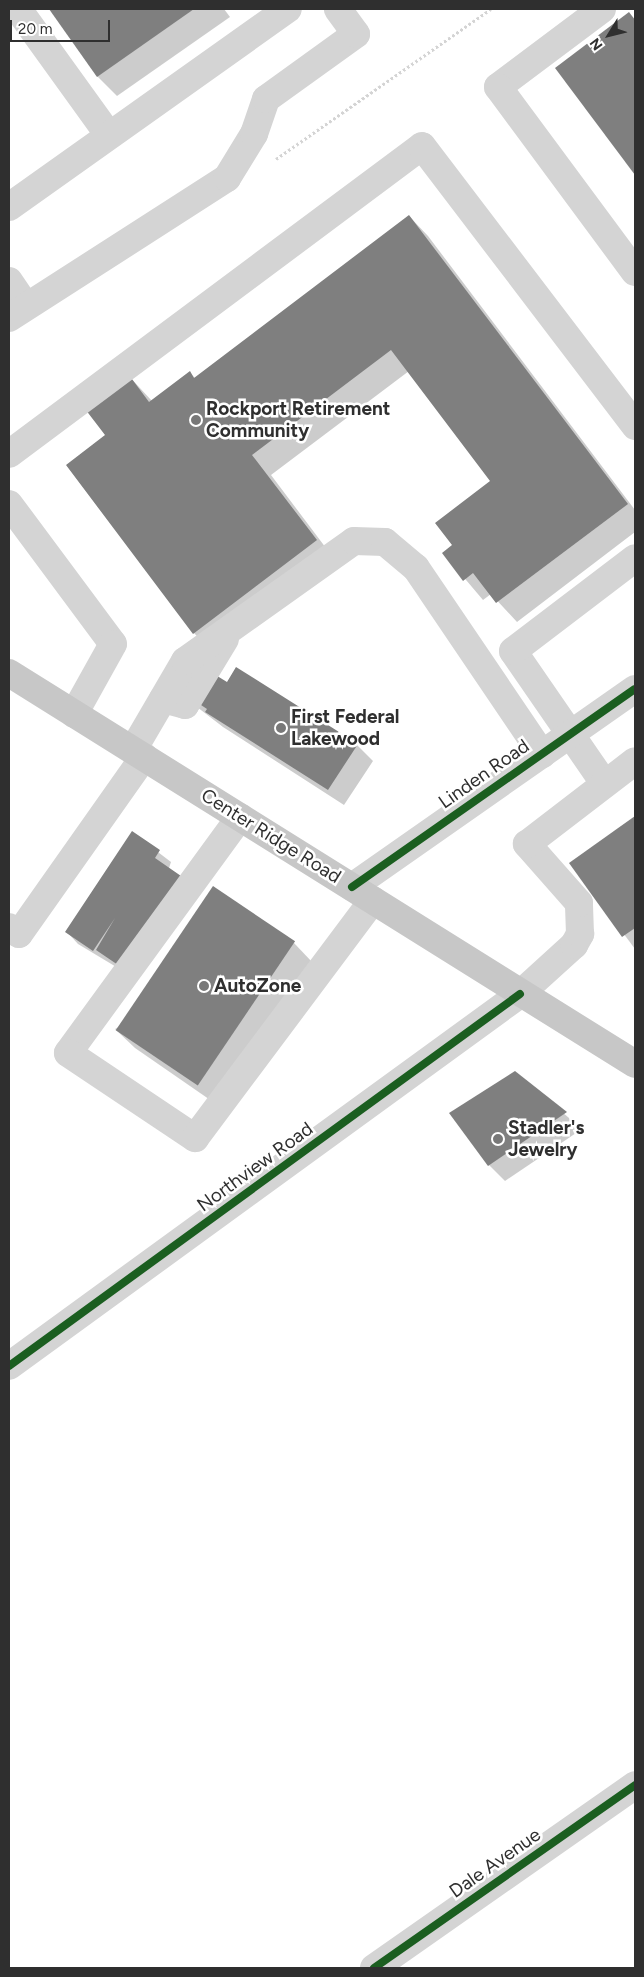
<!DOCTYPE html>
<html>
<head>
<meta charset="utf-8">
<style>
  body { margin:0 }
  #map { position:relative; width:644px; height:1977px; overflow:hidden; background:#fff; font-family:Figtree,sans-serif }
  div>[style] { position:absolute }
  .shadow>* { inset:0; background:#0003 }
  .building>* { inset:0; background:#7f7f7f; transform-origin:0 0 }
  .path>* { height:3px; margin-top:-1.5px; transform-origin:0; background:repeating-linear-gradient(90deg,#d4d4d4 0 2.5px,transparent 0 5px) }
  .minor>* { height:28px; margin:-14px; padding:0 14px; transform-origin:14px; border-radius:14px; background:#d4d4d4 }
  .major>* { height:28px; margin:-14px; padding:0 14px; transform-origin:14px; border-radius:14px; background:#c7c7c7 }
  .cycleway>* { height:8px; margin:-4px; padding:0 4px; transform-origin:4px; border-radius:4px; background:#1b5e20 }
  .dots>* { width:14px; height:14px; translate:-50% -50%; box-sizing:border-box; border:2px solid #fff; border-radius:50% }
  span { translate:-50% -50%; white-space:nowrap; text-align:center; line-height:1.15; -webkit-text-stroke:5px #fff; paint-order:stroke }
  .poi-label { font-size:19px; color:#2f2f2f; font-weight:700 }
  .left { translate:0 -50%; text-align:left }
  .street-label { font-size:19px; color:#2f2f2f }
  .frame { position:absolute; inset:0; border:10px solid #2f2f2f; pointer-events:none }
  .north { position:absolute; left:584px; top:10px; width:50px; height:50px; -webkit-text-stroke:4px #fff; paint-order:stroke; rotate:234deg; font-size:14px; font-weight:700; line-height:20px; text-align:center; color:#2f2f2f }
  .north::after { content:''; display:block; margin:auto; width:18px; height:22px; background:#2f2f2f; clip-path:polygon(50% 0,100% 100%,50% 72%,0 100%) }
  .scale { position:absolute; left:10px; top:20px; width:100px; height:22px; box-sizing:border-box; border:2px solid #2f2f2f; border-top:0; padding-left:6px; font-size:15px; line-height:18px; white-space:nowrap; color:#2f2f2f; -webkit-text-stroke:4px #fff; paint-order:stroke }
</style>
</head>
<body>
<div id="map">
  <div class="shadow">
    <i style="clip-path:polygon(50px 9px,224px 9px,230px 17px,117px 96px,97px 76px)"></i>
    <i style="clip-path:polygon(629px 14px,635px 19px,635px 173px,557px 68px)"></i>
    <i style="clip-path:polygon(409px 216px,428px 236px,635px 510px,635px 532px,517px 622px,491px 594px,483px 600px,444px 554px,454px 545px,492px 482px,409px 371px,271px 475px,335px 560px,213px 653px,194px 633px,67px 466px,107px 436px,126px 373px,152px 401px,190px 373px,195px 378px)"></i>
    <i style="clip-path:polygon(237px 669px,357px 745px,373px 761px,344px 805px,223px 727px,197px 707px,227px 684px)"></i>
    <i style="clip-path:polygon(635px 818px,635px 949px,571px 863px)"></i>
    <i style="clip-path:polygon(133px 833px,171px 862px,133px 977px,78px 944px,67px 932px)"></i>
    <i style="clip-path:polygon(294px 943px,313px 963px,216px 1104px,135px 1048px,115px 1029px)"></i>
    <i style="clip-path:polygon(515px 1072px,582px 1129px,505px 1181px,489px 1165px)"></i>
  </div>
  <div class="building">
    <i style="clip-path:polygon(49px 9px,194px 9px,97px 77px)"></i>
    <i style="clip-path:polygon(629px 12px,635px 20px,635px 175px,555px 68px)"></i>
    <i style="clip-path:polygon(409px 215px,628px 504px,496px 603px,473px 573px,463px 581px,442px 553px,452px 545px,435px 523px,490px 481px,391px 350px,252px 455px,317px 540px,193px 634px,66px 465px,105px 435px,82px 405px,126px 371px,149px 402px,190px 371px,194px 378px)"></i>
    <i style="clip-path:polygon(196px 663px,227px 682px,236px 667px,358px 744px,328px 790px,205px 712px,207px 709px,180px 691px)"></i>
    <i style="clip-path:polygon(635px 816px,635px 928px,622px 937px,569px 863px)"></i>
    <i style="clip-path:polygon(132px 831px,160px 850px,155px 858px,181px 876px,121px 967px,96px 950px,115px 918px,93px 951px,65px 932px)"></i>
    <i style="left:213px;top:886px;width:99px;height:174px;rotate:34deg"></i>
    <i style="clip-path:polygon(515px 1071px,567px 1112px,488px 1166px,449px 1113px)"></i>
  </div>
  <div class="path">
    <i style="left:276px;top:159px;width:262px;rotate:-34.9deg"></i>
  </div>
  <div class="minor">
    <i style="left:18px;top:9px;width:155px;rotate:54.2deg"></i>
    <i style="left:602px;top:9px;width:130px;rotate:143.1deg"></i>
    <i style="left:498px;top:87px;width:230px;rotate:53.5deg"></i>
    <i style="left:9px;top:207px;width:342px;rotate:-35.4deg"></i>
    <i style="left:9px;top:281px;width:30px;rotate:56deg"></i>
    <i style="left:9px;top:318px;width:259px;rotate:-32.7deg"></i>
    <i style="left:227px;top:178px;width:52px;rotate:-58.5deg"></i>
    <i style="left:254px;top:134px;width:37px;rotate:-71deg"></i>
    <i style="left:266px;top:99px;width:111px;rotate:-35.8deg"></i>
    <i style="left:356px;top:34px;width:31px;rotate:-126deg"></i>
    <i style="left:9px;top:454px;width:515px;rotate:-36.71deg"></i>
    <i style="left:422px;top:146px;width:352px;rotate:52.7deg"></i>
    <i style="left:9px;top:504px;width:174px;rotate:53.4deg"></i>
    <i style="left:113px;top:644px;width:80px;rotate:119.1deg"></i>
    <i style="left:163px;top:699px;width:23px;rotate:15deg"></i>
    <i style="left:185px;top:705px;width:77px;rotate:-58.8deg"></i>
    <i style="left:133px;top:750px;width:103px;rotate:-59.7deg"></i>
    <i style="left:185px;top:661px;width:207px;rotate:-35.4deg"></i>
    <i style="left:354px;top:541px;width:31px;rotate:2deg"></i>
    <i style="left:385px;top:542px;width:40px;rotate:40deg"></i>
    <i style="left:416px;top:568px;width:225px;rotate:55.9deg"></i>
    <i style="left:604px;top:783px;width:160px;rotate:-124.6deg"></i>
    <i style="left:513px;top:651px;width:153px;rotate:-37.3deg"></i>
    <i style="left:240px;top:817px;width:292px;rotate:126.1deg"></i>
    <i style="left:68px;top:1053px;width:153px;rotate:33.8deg"></i>
    <i style="left:195px;top:1138px;width:297px;rotate:-53.2deg"></i>
    <i style="left:352px;top:887px;width:345px;rotate:-35deg"></i>
    <i style="left:9px;top:927px;width:12px;rotate:35deg"></i>
    <i style="left:19px;top:934px;width:217px;rotate:-54.8deg"></i>
    <i style="left:9px;top:1366px;width:632px;rotate:-36.05deg"></i>
    <i style="left:520px;top:994px;width:73px;rotate:-42.2deg"></i>
    <i style="left:574px;top:945px;width:13px;rotate:-61deg"></i>
    <i style="left:580px;top:934px;width:31px;rotate:-92deg"></i>
    <i style="left:579px;top:903px;width:79px;rotate:-131.4deg"></i>
    <i style="left:527px;top:844px;width:136px;rotate:-37.5deg"></i>
    <i style="left:374px;top:1968px;width:319px;rotate:-35deg"></i>
  </div>
  <div class="major">
    <i style="left:9px;top:673px;width:738px;rotate:31.99deg"></i>
  </div>
  <div class="cycleway">
    <i style="left:352px;top:887px;width:345px;rotate:-35deg"></i>
    <i style="left:9px;top:1366px;width:632px;rotate:-36.05deg"></i>
    <i style="left:374px;top:1968px;width:319px;rotate:-35deg"></i>
  </div>
  <div class="dots">
    <i style="left:196px;top:420px;background:#787878"></i>
    <i style="left:281px;top:728px;background:#787878"></i>
    <i style="left:204px;top:986px;background:#787878"></i>
    <i style="left:498px;top:1139px;background:#787878"></i>
  </div>
  <div class="poi-label">
    <span class="left" style="left:206px;top:420px">Rockport Retirement<br>Community</span>
    <span class="left" style="left:291px;top:728px">First Federal<br>Lakewood</span>
    <span class="left" style="left:214px;top:986px">AutoZone</span>
    <span class="left" style="left:508px;top:1139px">Stadler's<br>Jewelry</span>
  </div>
  <div class="street-label">
    <span style="left:484px;top:774px;rotate:-35deg">Linden Road</span>
    <span style="left:271px;top:836px;rotate:32deg">Center Ridge Road</span>
    <span style="left:255px;top:1167px;rotate:-36deg">Northview Road</span>
    <span style="left:495px;top:1863px;rotate:-35deg">Dale Avenue</span>
  </div>
  <div class="frame"></div>
  <div class="north">N</div>
  <div class="scale">20 m</div>
</div>
</body>
</html>
